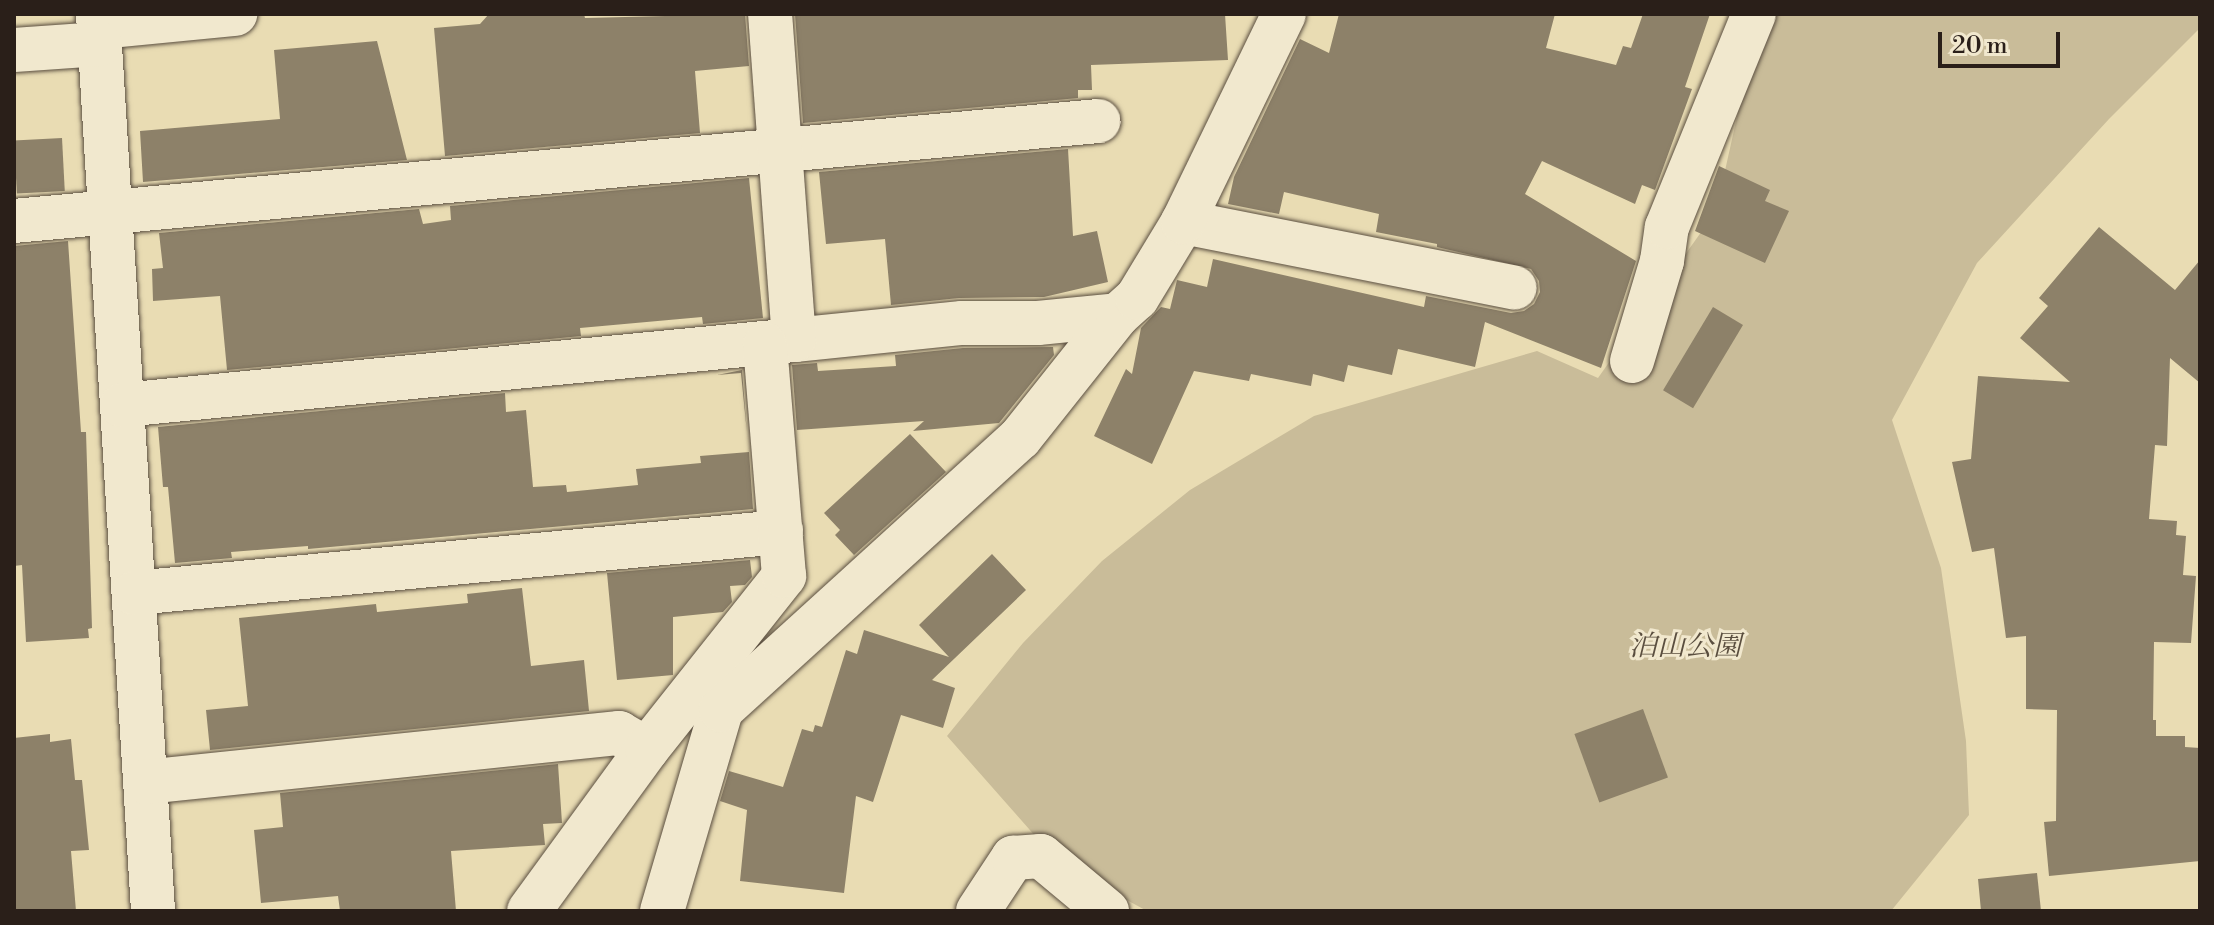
<!DOCTYPE html>
<html>
<head>
<meta charset="utf-8">
<style>
  body { margin:0 }
  #map { position:relative; width:2214px; height:925px; overflow:hidden; background:#e9dcb3; font-family:"Libre Bodoni","Noto Serif JP",serif }
  div>[style] { position:absolute }
  .green>* { inset:0; background:#c9bc99 }
  .building>* { inset:0; background:#8d8169; transform-origin:0 0 }
  .roads { filter:drop-shadow(0 0 2px #5a4e40) drop-shadow(0 0 2px #5a4e40) }
  .minor>* { height:44px; margin:-22px; padding:0 22px; transform-origin:22px; border-radius:22px; background:#f1e8ce }
  span { translate:-50% -50%; white-space:nowrap; text-align:center; line-height:1.15; -webkit-text-stroke:6px #f1e8ce; paint-order:stroke }
  .park-label { font-size:28px; color:#5a4e3f; font-style:italic }
  .frame { position:absolute; inset:0; border:16px solid #2a1f19; pointer-events:none }
  .scale { position:absolute; left:1938px; top:32px; width:122px; height:36px; box-sizing:border-box; border:4px solid #2a1f19; border-top:0; padding-left:10px; font-size:24px; line-height:28px; white-space:nowrap; color:#2a1f19; -webkit-text-stroke:6px #f1e8ce; paint-order:stroke }
</style>
</head>
<body>
<div id="map">
  <div class="green">
    <i style="clip-path:polygon(1775px 14px,2200px 14px,2200px 28px,2109px 119px,1977px 263px,1892px 420px,1941px 568px,1966px 741px,1969px 815px,1891px 911px,1147px 911px,1059px 863px,947px 736px,1023px 643px,1102px 561px,1190px 490px,1314px 416px,1537px 351px,1598px 378px,1716px 211px,1751px 54px)"></i>
  </div>
  <div class="building">
    <i style="clip-path:polygon(489px 14px,584px 14px,585px 18px,745px 14px,749px 66px,695px 71px,700px 133px,445px 156px,434px 28px,480px 24px)"></i>
    <i style="clip-path:polygon(795px 14px,1225px 14px,1228px 60px,1091px 65px,1092px 90px,1078px 90px,1078px 98px,803px 123px)"></i>
    <i style="clip-path:polygon(1339px 14px,1555px 14px,1546px 48px,1616px 65px,1623px 46px,1631px 48px,1643px 14px,1710px 14px,1685px 87px,1692px 89px,1655px 190px,1642px 185px,1635px 204px,1542px 161px,1525px 194px,1636px 261px,1601px 368px,1485px 322px,1475px 367px,1398px 349px,1392px 375px,1348px 365px,1344px 382px,1313px 374px,1311px 386px,1251px 374px,1249px 381px,1194px 371px,1152px 464px,1094px 436px,1126px 369px,1132px 374px,1141px 328px,1161px 307px,1170px 309px,1177px 280px,1207px 287px,1213px 259px,1424px 307px,1426px 296px,1511px 313px,1524px 311px,1534px 304px,1540px 292px,1539px 281px,1531px 269px,1437px 247px,1437px 244px,1376px 232px,1379px 214px,1284px 192px,1279px 214px,1228px 204px,1234px 177px,1300px 39px,1329px 53px)"></i>
    <i style="clip-path:polygon(377px 41px,407px 160px,143px 182px,140px 131px,280px 119px,274px 50px)"></i>
    <i style="left:62px;top:138px;width:53px;height:48px;rotate:87deg"></i>
    <i style="clip-path:polygon(1068px 149px,1073px 236px,1097px 231px,1108px 282px,1044px 297px,959px 298px,891px 305px,885px 239px,826px 244px,819px 172px)"></i>
    <i style="clip-path:polygon(1719px 166px,1770px 190px,1765px 201px,1789px 211px,1765px 263px,1695px 231px)"></i>
    <i style="clip-path:polygon(749px 178px,763px 318px,703px 324px,702px 317px,580px 328px,581px 336px,227px 370px,220px 296px,153px 301px,152px 269px,163px 268px,159px 233px,419px 209px,423px 224px,451px 220px,450px 206px)"></i>
    <i style="clip-path:polygon(2099px 227px,2175px 290px,2200px 260px,2200px 383px,2170px 358px,2167px 446px,2155px 445px,2149px 519px,2177px 521px,2176px 535px,2186px 536px,2183px 575px,2196px 576px,2191px 643px,2154px 642px,2153px 720px,2156px 720px,2156px 736px,2185px 736px,2185px 747px,2200px 748px,2200px 861px,2049px 876px,2044px 822px,2056px 821px,2057px 710px,2026px 709px,2026px 636px,2006px 638px,1994px 548px,1972px 552px,1952px 462px,1971px 459px,1978px 376px,2070px 382px,2020px 338px,2048px 306px,2039px 298px)"></i>
    <i style="clip-path:polygon(68px 241px,81px 432px,86px 432px,92px 628px,88px 629px,89px 638px,26px 642px,22px 565px,14px 566px,14px 246px)"></i>
    <i style="left:1713px;top:307px;width:35px;height:97px;rotate:31deg"></i>
    <i style="clip-path:polygon(1053px 347px,1054px 355px,999px 423px,913px 431px,924px 421px,797px 430px,792px 365px,817px 363px,818px 371px,896px 366px,895px 355px,963px 348px)"></i>
    <i style="clip-path:polygon(742px 370px,747px 433px,741px 373px,717px 375px)"></i>
    <i style="clip-path:polygon(505px 393px,506px 412px,526px 410px,533px 487px,566px 485px,567px 492px,638px 485px,636px 469px,701px 463px,700px 456px,749px 452px,753px 509px,308px 549px,308px 546px,231px 552px,232px 558px,175px 563px,168px 487px,163px 487px,158px 427px)"></i>
    <i style="clip-path:polygon(910px 434px,946px 472px,854px 555px,835px 535px,840px 530px,824px 513px)"></i>
    <i style="clip-path:polygon(992px 554px,1026px 590px,932px 680px,955px 688px,943px 728px,901px 715px,873px 802px,856px 796px,844px 893px,740px 881px,747px 810px,720px 801px,729px 771px,783px 787px,802px 729px,813px 732px,815px 725px,822px 727px,846px 650px,857px 654px,864px 630px,949px 657px,919px 625px)"></i>
    <i style="clip-path:polygon(750px 560px,752px 577px,745px 585px,730px 586px,732px 602px,723px 612px,673px 617px,673px 675px,617px 680px,607px 573px)"></i>
    <i style="clip-path:polygon(522px 588px,531px 666px,584px 660px,589px 711px,210px 750px,206px 710px,248px 706px,239px 618px,376px 604px,377px 612px,468px 603px,467px 594px)"></i>
    <i style="left:1643px;top:709px;width:73px;height:73px;rotate:70deg"></i>
    <i style="clip-path:polygon(50px 734px,50px 742px,71px 739px,75px 780px,82px 780px,89px 850px,71px 851px,76px 911px,14px 911px,14px 738px)"></i>
    <i style="clip-path:polygon(558px 764px,562px 823px,543px 824px,545px 845px,451px 851px,456px 911px,340px 911px,338px 896px,261px 903px,254px 830px,283px 827px,280px 793px)"></i>
    <i style="clip-path:polygon(2037px 873px,2041px 911px,1981px 911px,1978px 879px)"></i>
  </div>
  <div class="roads">
    <div class="minor">
      <i style="left:98px;top:14px;width:899px;rotate:86.49deg"></i>
      <i style="left:99px;top:27px;width:137px;rotate:-5.5deg"></i>
      <i style="left:14px;top:50px;width:86px;rotate:-4deg"></i>
      <i style="left:14px;top:221px;width:1089px;rotate:-5.27deg"></i>
      <i style="left:1183px;top:222px;width:338px;rotate:11.2deg"></i>
      <i style="left:794px;top:340px;width:169px;rotate:-5.8deg"></i>
      <i style="left:962px;top:323px;width:76px"></i>
      <i style="left:1038px;top:323px;width:80px;rotate:-5.7deg"></i>
      <i style="left:1632px;top:361px;width:104px;rotate:-73.3deg"></i>
      <i style="left:1662px;top:261px;width:34px;rotate:-82deg"></i>
      <i style="left:1667px;top:227px;width:230px;rotate:-67.8deg"></i>
      <i style="left:122px;top:405px;width:675px;rotate:-5.52deg"></i>
      <i style="left:794px;top:340px;width:327px;rotate:-94.2deg"></i>
      <i style="left:134px;top:593px;width:650px;rotate:-5.39deg"></i>
      <i style="left:145px;top:782px;width:477px;rotate:-5.9deg"></i>
      <i style="left:619px;top:733px;width:32px;rotate:30deg"></i>
      <i style="left:529px;top:911px;width:200px;rotate:-53.9deg"></i>
      <i style="left:647px;top:749px;width:221px;rotate:-51.6deg"></i>
      <i style="left:784px;top:576px;width:232px;rotate:-94.7deg"></i>
      <i style="left:662px;top:911px;width:209px;rotate:-73.6deg"></i>
      <i style="left:721px;top:710px;width:404px;rotate:-42.3deg"></i>
      <i style="left:1020px;top:438px;width:157px;rotate:-51.5deg"></i>
      <i style="left:1118px;top:315px;width:25px;rotate:-42deg"></i>
      <i style="left:1137px;top:298px;width:89px;rotate:-58.8deg"></i>
      <i style="left:1183px;top:222px;width:231px;rotate:-64.1deg"></i>
      <i style="left:978px;top:911px;width:64px;rotate:-56.6deg"></i>
      <i style="left:1013px;top:858px;width:28px;rotate:-4deg"></i>
      <i style="left:1041px;top:856px;width:86px;rotate:39.8deg"></i>
    </div>
  </div>
  <div class="park-label">
    <span style="left:1685px;top:647px">泊山公園</span>
  </div>
  <div class="frame"></div>
  <div class="scale">20 m</div>
</div>
</body>
</html>
